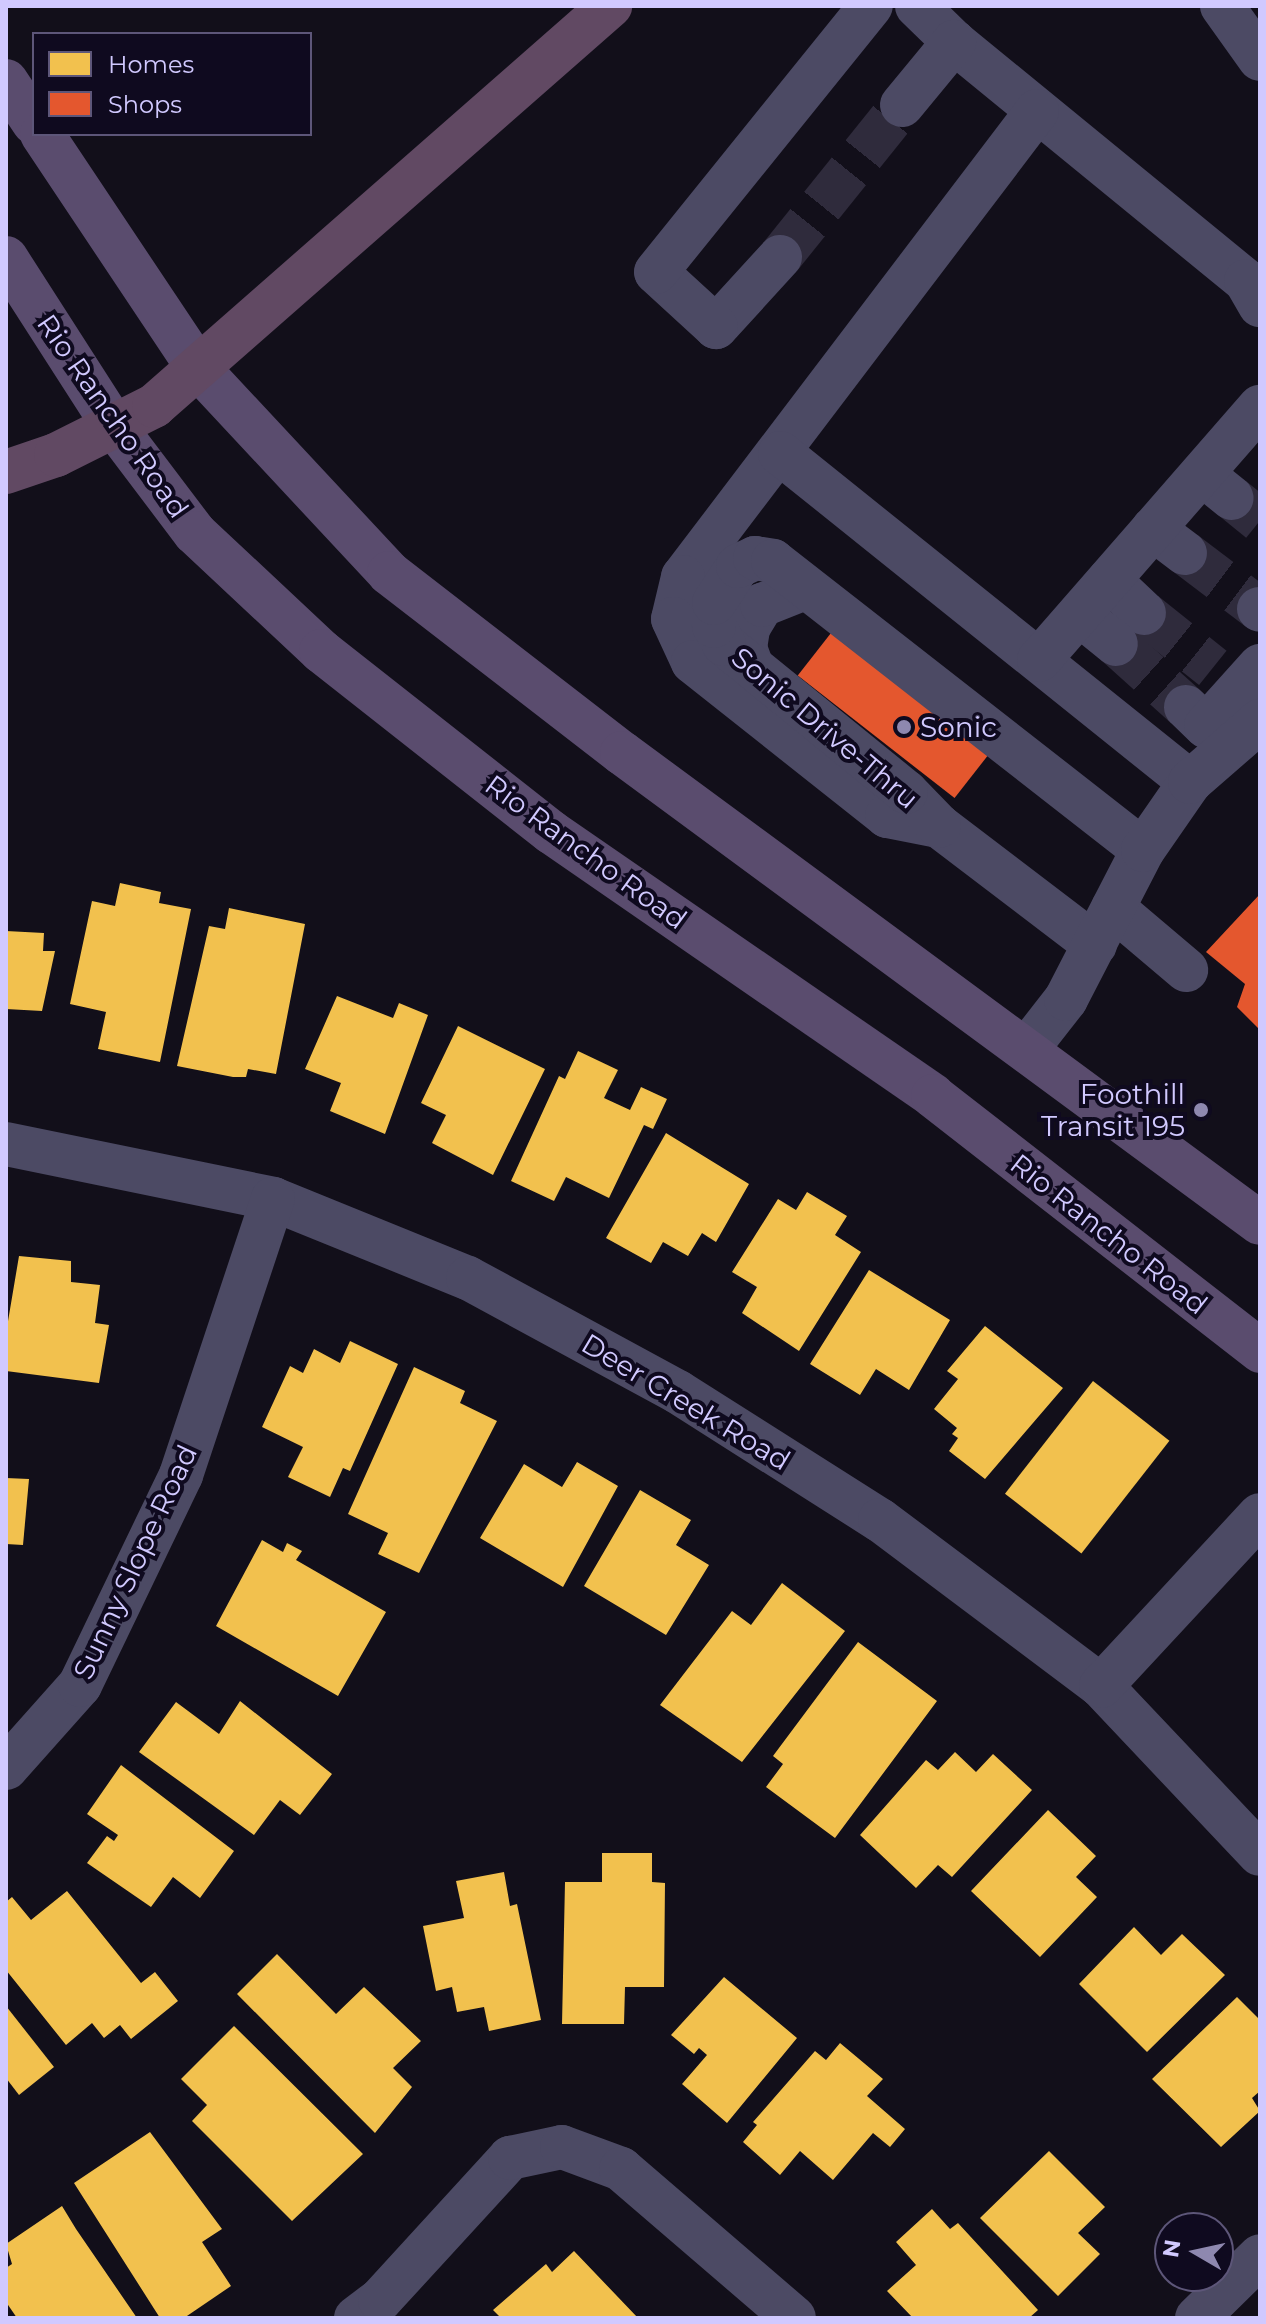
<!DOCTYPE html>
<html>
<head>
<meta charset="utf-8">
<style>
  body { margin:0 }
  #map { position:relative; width:1266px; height:2324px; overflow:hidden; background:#120f1a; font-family:Montserrat,sans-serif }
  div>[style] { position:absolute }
  .homes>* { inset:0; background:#f2c14e; transform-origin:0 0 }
  .shops>* { inset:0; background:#e4572e; transform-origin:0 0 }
  .minor-tunnel>* { height:44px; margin-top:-22px; transform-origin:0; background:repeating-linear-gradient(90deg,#2f2b3c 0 44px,transparent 0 66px) }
  .minor>* { height:44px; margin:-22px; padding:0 22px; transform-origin:22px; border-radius:22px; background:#4c4a64 }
  .major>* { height:44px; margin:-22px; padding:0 22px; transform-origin:22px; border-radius:22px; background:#5a4c6e }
  .highway>* { height:44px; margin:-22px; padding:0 22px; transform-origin:22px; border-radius:22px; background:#614963 }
  .dots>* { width:22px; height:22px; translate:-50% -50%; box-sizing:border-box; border:4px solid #0f0a1f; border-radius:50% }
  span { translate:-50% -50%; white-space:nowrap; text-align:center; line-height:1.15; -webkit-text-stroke:8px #0f0a1f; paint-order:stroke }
  .street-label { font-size:28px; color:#d1c9ff }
  .poi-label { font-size:28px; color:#d1c9ff }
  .left { translate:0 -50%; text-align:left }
  .right { translate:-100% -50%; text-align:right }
  .frame { position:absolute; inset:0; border:8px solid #d1c9ff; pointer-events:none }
  .legend { position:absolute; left:32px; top:32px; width:280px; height:104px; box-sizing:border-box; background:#0f0a1f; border:2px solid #5d5679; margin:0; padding:10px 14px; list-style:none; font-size:24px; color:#d1c9ff }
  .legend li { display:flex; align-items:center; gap:16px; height:40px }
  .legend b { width:40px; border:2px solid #5d5679 }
  .north { position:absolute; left:1154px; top:2212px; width:80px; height:80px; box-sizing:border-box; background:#0f0a1f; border:2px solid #5d5679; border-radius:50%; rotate:279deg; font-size:22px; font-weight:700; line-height:32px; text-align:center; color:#d1c9ff }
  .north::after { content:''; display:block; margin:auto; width:28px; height:36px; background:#8e88af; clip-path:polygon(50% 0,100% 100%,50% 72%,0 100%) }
</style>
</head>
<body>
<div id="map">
  <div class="homes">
    <i style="clip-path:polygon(120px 883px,161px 892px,159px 903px,191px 909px,160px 1062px,98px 1049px,106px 1012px,70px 1004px,92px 901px,115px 906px)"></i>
    <i style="clip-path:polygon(229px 908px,305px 924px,276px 1074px,248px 1069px,246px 1077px,233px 1077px,177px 1066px,209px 926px,225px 929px)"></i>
    <i style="clip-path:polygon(6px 931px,44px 933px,43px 951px,55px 951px,42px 1011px,6px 1009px)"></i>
    <i style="clip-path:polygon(337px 996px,393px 1018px,399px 1003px,428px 1015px,385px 1134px,330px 1111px,341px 1083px,305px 1069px)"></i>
    <i style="clip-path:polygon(458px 1026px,545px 1069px,493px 1175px,432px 1143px,446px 1115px,421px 1103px)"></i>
    <i style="clip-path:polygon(578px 1051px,618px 1070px,604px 1098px,630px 1110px,641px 1087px,667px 1099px,653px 1129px,644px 1125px,609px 1198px,566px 1177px,554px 1201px,511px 1181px,559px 1076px,565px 1079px)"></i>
    <i style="clip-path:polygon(666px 1133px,749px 1184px,716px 1242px,702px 1233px,688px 1256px,663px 1242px,651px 1263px,606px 1238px)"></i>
    <i style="clip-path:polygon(807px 1192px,847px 1216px,835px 1235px,861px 1252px,799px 1351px,742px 1313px,757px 1287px,732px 1272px,778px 1199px,796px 1210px)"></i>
    <i style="clip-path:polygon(19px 1256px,71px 1261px,71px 1282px,100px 1285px,95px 1323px,109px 1325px,99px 1383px,6px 1371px,6px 1333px)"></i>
    <i style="clip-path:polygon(869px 1270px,950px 1320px,909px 1390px,876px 1369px,860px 1395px,810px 1364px)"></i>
    <i style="clip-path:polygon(985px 1326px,1063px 1388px,985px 1479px,949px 1451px,958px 1438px,952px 1434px,957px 1428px,934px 1409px,958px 1379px,947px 1371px)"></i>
    <i style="clip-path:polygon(350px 1341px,398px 1364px,350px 1471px,343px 1468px,330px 1497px,288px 1477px,303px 1447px,262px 1427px,290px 1366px,303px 1373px,314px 1349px,340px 1363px)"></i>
    <i style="clip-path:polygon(414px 1367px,465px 1391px,460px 1403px,497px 1421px,419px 1573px,378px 1554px,388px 1533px,348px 1514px)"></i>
    <i style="left:1093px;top:1381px;width:97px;height:143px;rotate:38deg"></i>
    <i style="clip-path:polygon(577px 1462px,618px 1486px,563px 1587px,480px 1538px,524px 1464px,562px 1487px)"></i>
    <i style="clip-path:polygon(6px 1478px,29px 1479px,23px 1545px,6px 1544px)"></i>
    <i style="clip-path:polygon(640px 1490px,691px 1520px,676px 1545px,709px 1565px,666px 1635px,584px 1586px)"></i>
    <i style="clip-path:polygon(262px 1540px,283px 1552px,287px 1543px,302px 1551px,296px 1560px,386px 1612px,338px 1696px,216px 1626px)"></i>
    <i style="clip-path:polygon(782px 1583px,845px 1631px,742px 1762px,660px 1705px,732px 1611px,751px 1625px)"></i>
    <i style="clip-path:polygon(858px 1642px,937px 1701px,835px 1838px,766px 1787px,783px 1764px,773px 1756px)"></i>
    <i style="clip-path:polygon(240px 1701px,332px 1774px,300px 1815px,280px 1800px,254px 1835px,139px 1752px,176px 1702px,219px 1734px)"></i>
    <i style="clip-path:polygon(955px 1752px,976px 1772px,993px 1754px,1032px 1790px,952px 1877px,938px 1865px,916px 1888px,860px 1835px,926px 1760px,938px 1770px)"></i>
    <i style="clip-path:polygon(121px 1765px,234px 1851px,200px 1898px,173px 1877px,151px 1907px,87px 1863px,107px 1836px,114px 1841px,118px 1835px,87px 1814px)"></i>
    <i style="clip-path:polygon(1048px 1810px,1096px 1856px,1076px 1877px,1097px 1897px,1040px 1957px,971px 1891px)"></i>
    <i style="clip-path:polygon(602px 1853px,652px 1853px,652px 1882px,665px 1883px,664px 1987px,625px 1987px,624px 2024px,562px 2024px,565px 1882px,602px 1882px)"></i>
    <i style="clip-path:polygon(504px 1872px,510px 1906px,517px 1904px,541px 2020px,489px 2031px,484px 2007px,457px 2012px,452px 1987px,436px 1991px,423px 1926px,464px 1918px,456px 1881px)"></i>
    <i style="clip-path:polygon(67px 1891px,141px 1983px,155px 1972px,178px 2001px,131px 2039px,120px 2025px,104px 2038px,92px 2023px,66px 2045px,6px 1970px,6px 1902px,12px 1897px,31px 1920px)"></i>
    <i style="clip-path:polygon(1134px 1927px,1161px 1955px,1182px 1934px,1225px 1975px,1147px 2052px,1079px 1984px)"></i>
    <i style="clip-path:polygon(277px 1954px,336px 2014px,364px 1987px,421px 2041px,393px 2068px,412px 2087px,375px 2133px,237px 1994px)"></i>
    <i style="clip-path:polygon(724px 1977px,797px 2038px,727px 2123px,682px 2084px,707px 2055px,699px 2048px,694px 2054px,671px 2035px)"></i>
    <i style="clip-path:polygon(1237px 1997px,1260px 2020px,1260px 2091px,1252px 2098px,1260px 2111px,1221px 2147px,1152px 2079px)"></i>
    <i style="clip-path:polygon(6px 2006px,54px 2067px,19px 2095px,6px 2078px)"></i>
    <i style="clip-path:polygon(234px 2026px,363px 2154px,292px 2221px,192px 2121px,207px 2105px,181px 2079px)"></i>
    <i style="clip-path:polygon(840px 2043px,883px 2079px,867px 2096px,905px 2129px,890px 2147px,873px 2133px,833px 2180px,800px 2151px,780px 2175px,743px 2142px,757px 2125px,753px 2122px,815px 2051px,826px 2060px)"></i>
    <i style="clip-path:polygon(150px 2132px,222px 2229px,202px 2242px,231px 2286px,184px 2318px,160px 2318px,74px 2183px)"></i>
    <i style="clip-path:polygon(1049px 2151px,1105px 2207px,1078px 2233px,1100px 2254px,1058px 2296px,980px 2218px)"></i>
    <i style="clip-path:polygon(62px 2206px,76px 2229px,137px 2318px,17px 2318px,6px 2302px,6px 2268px,12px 2264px,6px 2244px)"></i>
    <i style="clip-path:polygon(932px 2209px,950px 2229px,958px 2223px,1038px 2310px,1029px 2318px,913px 2318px,887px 2291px,916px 2265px,896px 2242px)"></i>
    <i style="clip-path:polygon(574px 2251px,638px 2318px,501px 2318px,493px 2310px,546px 2264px,552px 2272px)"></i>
  </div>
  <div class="shops">
    <i style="left:831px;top:633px;width:199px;height:54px;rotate:38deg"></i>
    <i style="clip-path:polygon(1260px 894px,1260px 1030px,1237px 1007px,1245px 984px,1206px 952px)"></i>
  </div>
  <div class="minor-tunnel">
    <i style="left:780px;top:257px;width:195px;rotate:-51.2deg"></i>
    <i style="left:1232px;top:498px;width:36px;rotate:39deg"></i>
    <i style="left:1185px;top:553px;width:93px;rotate:37.1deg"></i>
    <i style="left:1144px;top:613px;width:88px;rotate:38.6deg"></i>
    <i style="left:1116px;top:644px;width:94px;rotate:42deg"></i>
  </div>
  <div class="minor">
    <i style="left:917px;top:6px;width:52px;rotate:44.2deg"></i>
    <i style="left:954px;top:42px;width:377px;rotate:39.3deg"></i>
    <i style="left:1246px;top:281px;width:28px;rotate:60deg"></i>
    <i style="left:1222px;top:6px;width:65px;rotate:54.4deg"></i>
    <i style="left:902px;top:105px;width:82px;rotate:-50.5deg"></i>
    <i style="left:1037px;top:111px;width:585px;rotate:127.22deg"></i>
    <i style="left:683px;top:577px;width:43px;rotate:103.4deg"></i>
    <i style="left:673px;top:619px;width:47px;rotate:65.1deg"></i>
    <i style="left:693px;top:662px;width:248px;rotate:38.4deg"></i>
    <i style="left:887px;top:816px;width:53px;rotate:10.9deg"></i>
    <i style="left:939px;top:826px;width:196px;rotate:37.3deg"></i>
    <i style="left:780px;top:257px;width:95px;rotate:132.4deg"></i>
    <i style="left:716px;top:327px;width:81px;rotate:-137.5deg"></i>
    <i style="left:656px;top:272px;width:342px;rotate:-51.1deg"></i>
    <i style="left:780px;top:453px;width:526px;rotate:38.74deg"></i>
    <i style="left:1202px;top:474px;width:38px;rotate:39deg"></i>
    <i style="left:1153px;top:529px;width:40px;rotate:37deg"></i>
    <i style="left:1109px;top:580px;width:48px;rotate:43.3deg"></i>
    <i style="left:1259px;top:609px;width:1px;rotate:45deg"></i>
    <i style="left:1080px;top:615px;width:46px;rotate:38.9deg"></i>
    <i style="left:1039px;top:660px;width:336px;rotate:-48.9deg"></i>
    <i style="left:752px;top:667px;width:20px;rotate:-110deg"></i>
    <i style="left:745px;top:648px;width:20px;rotate:-81deg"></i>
    <i style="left:748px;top:628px;width:27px;rotate:-59deg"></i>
    <i style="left:762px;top:605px;width:46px;rotate:-21.6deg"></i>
    <i style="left:1186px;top:707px;width:28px;rotate:44deg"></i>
    <i style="left:1206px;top:726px;width:81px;rotate:-48deg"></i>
    <i style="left:939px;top:826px;width:47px;rotate:-134.1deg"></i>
    <i style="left:906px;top:792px;width:235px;rotate:-140.9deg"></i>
    <i style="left:724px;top:644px;width:21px;rotate:-119deg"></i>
    <i style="left:714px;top:626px;width:23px;rotate:-90deg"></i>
    <i style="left:714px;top:603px;width:44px;rotate:-57deg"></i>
    <i style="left:738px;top:566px;width:19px;rotate:-25deg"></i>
    <i style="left:755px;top:558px;width:18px;rotate:9deg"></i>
    <i style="left:773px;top:561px;width:469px;rotate:38deg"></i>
    <i style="left:1113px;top:908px;width:96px;rotate:40.3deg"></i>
    <i style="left:1027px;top:1049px;width:63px;rotate:-52deg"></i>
    <i style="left:1066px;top:999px;width:168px;rotate:-62.7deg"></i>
    <i style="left:1143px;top:850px;width:83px;rotate:-55.3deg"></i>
    <i style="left:1190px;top:782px;width:93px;rotate:-41.1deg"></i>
    <i style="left:6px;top:1144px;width:273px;rotate:11.6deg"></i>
    <i style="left:273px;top:1199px;width:210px;rotate:22.1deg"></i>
    <i style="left:468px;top:1278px;width:239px;rotate:28.5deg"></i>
    <i style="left:678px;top:1392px;width:239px;rotate:32.4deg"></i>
    <i style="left:880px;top:1520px;width:276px;rotate:36.9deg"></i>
    <i style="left:1101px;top:1686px;width:231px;rotate:46.6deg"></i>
    <i style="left:1101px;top:1686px;width:233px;rotate:-47.1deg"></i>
    <i style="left:6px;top:1768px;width:111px;rotate:-48.3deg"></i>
    <i style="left:80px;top:1685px;width:233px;rotate:-64.3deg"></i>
    <i style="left:181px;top:1475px;width:291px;rotate:-71.6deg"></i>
    <i style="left:356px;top:2318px;width:30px;rotate:-37deg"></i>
    <i style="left:380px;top:2300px;width:193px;rotate:-47.5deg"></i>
    <i style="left:510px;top:2158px;width:53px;rotate:-11.9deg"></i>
    <i style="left:562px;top:2147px;width:63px;rotate:20.4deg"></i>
    <i style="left:621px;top:2169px;width:228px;rotate:40.7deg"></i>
    <i style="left:1197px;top:2318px;width:88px;rotate:-44.5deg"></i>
  </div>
  <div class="major">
    <i style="left:6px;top:81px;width:50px;rotate:56.3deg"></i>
    <i style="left:42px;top:134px;width:281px;rotate:56.3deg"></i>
    <i style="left:198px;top:368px;width:280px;rotate:47deg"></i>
    <i style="left:389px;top:573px;width:294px;rotate:37.7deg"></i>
    <i style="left:622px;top:753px;width:792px;rotate:36.38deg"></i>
    <i style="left:6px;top:258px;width:200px;rotate:57.3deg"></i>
    <i style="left:114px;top:426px;width:134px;rotate:52.9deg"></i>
    <i style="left:195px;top:533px;width:173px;rotate:43.1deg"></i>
    <i style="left:321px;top:651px;width:293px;rotate:38.2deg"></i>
    <i style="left:551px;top:832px;width:464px;rotate:34.6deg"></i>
    <i style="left:933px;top:1096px;width:415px;rotate:37.9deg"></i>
  </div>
  <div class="highway">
    <i style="left:6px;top:472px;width:53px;rotate:-18.8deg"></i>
    <i style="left:56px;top:455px;width:110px;rotate:-26.6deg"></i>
    <i style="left:154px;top:406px;width:607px;rotate:-41.26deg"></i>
  </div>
  <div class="dots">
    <i style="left:904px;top:727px;background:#8e88af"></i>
    <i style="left:1201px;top:1110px;background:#8e88af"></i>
  </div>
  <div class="street-label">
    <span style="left:113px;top:416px;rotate:55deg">Rio Rancho Road</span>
    <span style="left:825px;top:728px;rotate:40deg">Sonic Drive-Thru</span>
    <span style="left:586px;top:852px;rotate:36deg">Rio Rancho Road</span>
    <span style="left:1109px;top:1234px;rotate:38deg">Rio Rancho Road</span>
    <span style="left:686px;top:1402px;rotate:31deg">Deer Creek Road</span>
    <span style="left:135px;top:1562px;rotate:-65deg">Sunny Slope Road</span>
  </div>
  <div class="poi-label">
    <span class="left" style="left:920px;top:727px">Sonic</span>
    <span class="right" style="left:1185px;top:1110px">Foothill<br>Transit 195</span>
  </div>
  <div class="frame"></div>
  <ul class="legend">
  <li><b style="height:22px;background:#f2c14e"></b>Homes</li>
  <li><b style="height:22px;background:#e4572e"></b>Shops</li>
  </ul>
  <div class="north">N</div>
</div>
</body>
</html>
